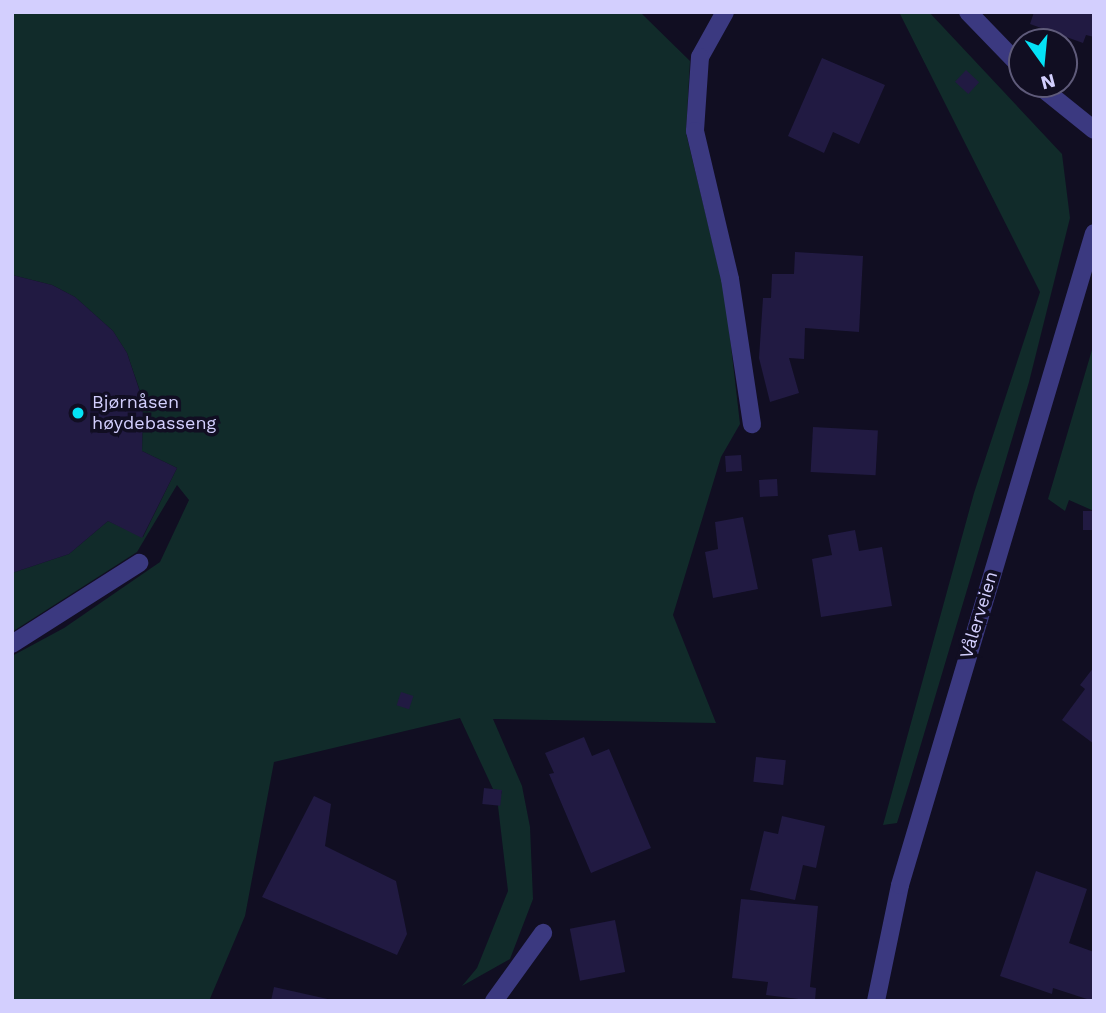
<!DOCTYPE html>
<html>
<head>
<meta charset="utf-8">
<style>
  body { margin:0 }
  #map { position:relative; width:1106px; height:1013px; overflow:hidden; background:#110e22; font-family:"Work Sans",sans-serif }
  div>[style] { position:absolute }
  .green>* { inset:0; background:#112b2a }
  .building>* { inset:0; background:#211a42; transform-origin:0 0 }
  .minor>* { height:18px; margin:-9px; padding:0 9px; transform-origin:9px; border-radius:9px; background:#3b3980 }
  .dots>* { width:19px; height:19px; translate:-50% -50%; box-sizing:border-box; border:4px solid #110e22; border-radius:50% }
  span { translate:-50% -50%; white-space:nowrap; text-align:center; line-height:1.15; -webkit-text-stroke:7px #110e22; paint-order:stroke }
  .poi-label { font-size:18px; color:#d3cffe }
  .left { translate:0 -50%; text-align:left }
  .street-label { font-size:18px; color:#d3cffe }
  .frame { position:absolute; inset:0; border:14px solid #d3cffe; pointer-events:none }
  .north { position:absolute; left:1008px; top:28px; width:70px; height:70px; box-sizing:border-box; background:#110e22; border:2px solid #5f5b7a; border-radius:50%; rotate:165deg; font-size:19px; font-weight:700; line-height:28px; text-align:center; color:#d3cffe }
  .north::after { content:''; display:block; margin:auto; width:24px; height:32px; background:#04e2f6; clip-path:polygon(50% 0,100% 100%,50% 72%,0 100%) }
</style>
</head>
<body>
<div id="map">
  <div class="green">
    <i style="clip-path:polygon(12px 12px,640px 12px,690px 61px,686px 133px,725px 294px,740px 424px,721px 457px,673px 615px,716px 723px,493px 719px,522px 786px,530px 827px,533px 899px,510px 959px,462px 986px,477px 968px,508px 891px,498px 806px,502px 791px,493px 789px,460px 718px,274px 762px,245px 916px,209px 1001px,12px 1001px,12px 656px,64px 628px,160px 562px,189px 500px,177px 485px,137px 552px,12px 632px,12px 573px,69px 554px,108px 521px,143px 537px,177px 468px,142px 451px,143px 400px,127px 353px,113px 331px,75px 297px,52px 285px,12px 275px)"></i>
    <i style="clip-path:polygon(899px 12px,929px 12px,1062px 154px,1070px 218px,1029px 382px,910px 781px,897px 823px,883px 825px,974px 493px,1040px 292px)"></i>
    <i style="clip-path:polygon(1094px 343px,1094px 511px,1069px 500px,1065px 511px,1048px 499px)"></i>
  </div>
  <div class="building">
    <i style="clip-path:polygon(1034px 12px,1094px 12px,1094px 37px,1086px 35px,1083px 43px,1030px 24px)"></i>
    <i style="clip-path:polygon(822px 58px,885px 85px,859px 144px,833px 132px,824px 153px,788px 136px)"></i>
    <i style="left:966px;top:70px;width:18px;height:16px;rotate:43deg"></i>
    <i style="clip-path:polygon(795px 252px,863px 256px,859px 332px,805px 328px,804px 359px,789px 358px,799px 393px,770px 402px,759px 358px,763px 298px,771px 298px,772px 274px,794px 274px)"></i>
    <i style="clip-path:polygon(12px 275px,52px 285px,75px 297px,113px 331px,127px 353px,143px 401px,142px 451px,177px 468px,142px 538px,108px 521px,69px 554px,12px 573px)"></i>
    <i style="left:813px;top:427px;width:65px;height:45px;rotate:3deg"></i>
    <i style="left:741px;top:455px;width:16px;height:16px;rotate:86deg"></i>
    <i style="left:777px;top:479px;width:17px;height:18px;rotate:87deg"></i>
    <i style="left:1083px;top:511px;width:11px;height:19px"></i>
    <i style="clip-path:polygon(743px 517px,758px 589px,713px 598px,705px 552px,718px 549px,715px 522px)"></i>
    <i style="clip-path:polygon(855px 530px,859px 551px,882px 547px,892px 606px,821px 617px,812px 559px,832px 555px,828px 535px)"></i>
    <i style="clip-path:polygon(1094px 667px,1094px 744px,1062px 720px,1085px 689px,1080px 685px)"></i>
    <i style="left:401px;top:692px;width:13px;height:14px;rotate:18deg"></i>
    <i style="clip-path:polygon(584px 737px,592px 756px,609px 749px,651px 848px,591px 873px,549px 774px,554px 773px,545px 753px)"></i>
    <i style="left:756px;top:757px;width:30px;height:25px;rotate:6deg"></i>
    <i style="left:484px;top:788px;width:18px;height:16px;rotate:6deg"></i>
    <i style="clip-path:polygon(314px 796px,331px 804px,325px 846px,396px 881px,407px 934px,397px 955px,262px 897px)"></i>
    <i style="clip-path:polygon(782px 816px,825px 826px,816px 868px,803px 865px,795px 900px,750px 890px,764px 831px,778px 834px)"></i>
    <i style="clip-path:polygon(1036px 871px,1087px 889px,1069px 943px,1094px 952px,1093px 1001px,1053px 988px,1052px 994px,1000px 976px)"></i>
    <i style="clip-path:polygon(741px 899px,818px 906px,810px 987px,816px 988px,815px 1001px,766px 995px,768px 982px,732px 978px)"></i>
    <i style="left:615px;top:920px;width:53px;height:46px;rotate:79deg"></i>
    <i style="clip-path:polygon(274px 987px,332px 1000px,332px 1001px,271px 1001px)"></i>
  </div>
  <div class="minor">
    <i style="left:725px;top:12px;width:51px;rotate:119.1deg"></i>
    <i style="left:700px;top:57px;width:74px;rotate:93.9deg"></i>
    <i style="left:695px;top:131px;width:152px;rotate:76.7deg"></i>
    <i style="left:730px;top:279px;width:147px;rotate:81.4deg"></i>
    <i style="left:968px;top:12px;width:78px;rotate:46deg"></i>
    <i style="left:1037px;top:84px;width:73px;rotate:38.9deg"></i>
    <i style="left:12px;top:644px;width:151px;rotate:-32.5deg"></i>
    <i style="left:494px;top:1001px;width:84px;rotate:-54.2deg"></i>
    <i style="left:876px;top:1001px;width:118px;rotate:-78.3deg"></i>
    <i style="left:900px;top:885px;width:680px;rotate:-73.43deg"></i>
  </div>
  <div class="dots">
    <i style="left:78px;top:413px;background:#04e2f6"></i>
  </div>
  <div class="poi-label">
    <span class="left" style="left:92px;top:413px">Bjørnåsen<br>høydebasseng</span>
  </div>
  <div class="street-label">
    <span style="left:979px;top:615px;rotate:-73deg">Vålerveien</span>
  </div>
  <div class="frame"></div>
  <div class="north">N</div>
</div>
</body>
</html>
